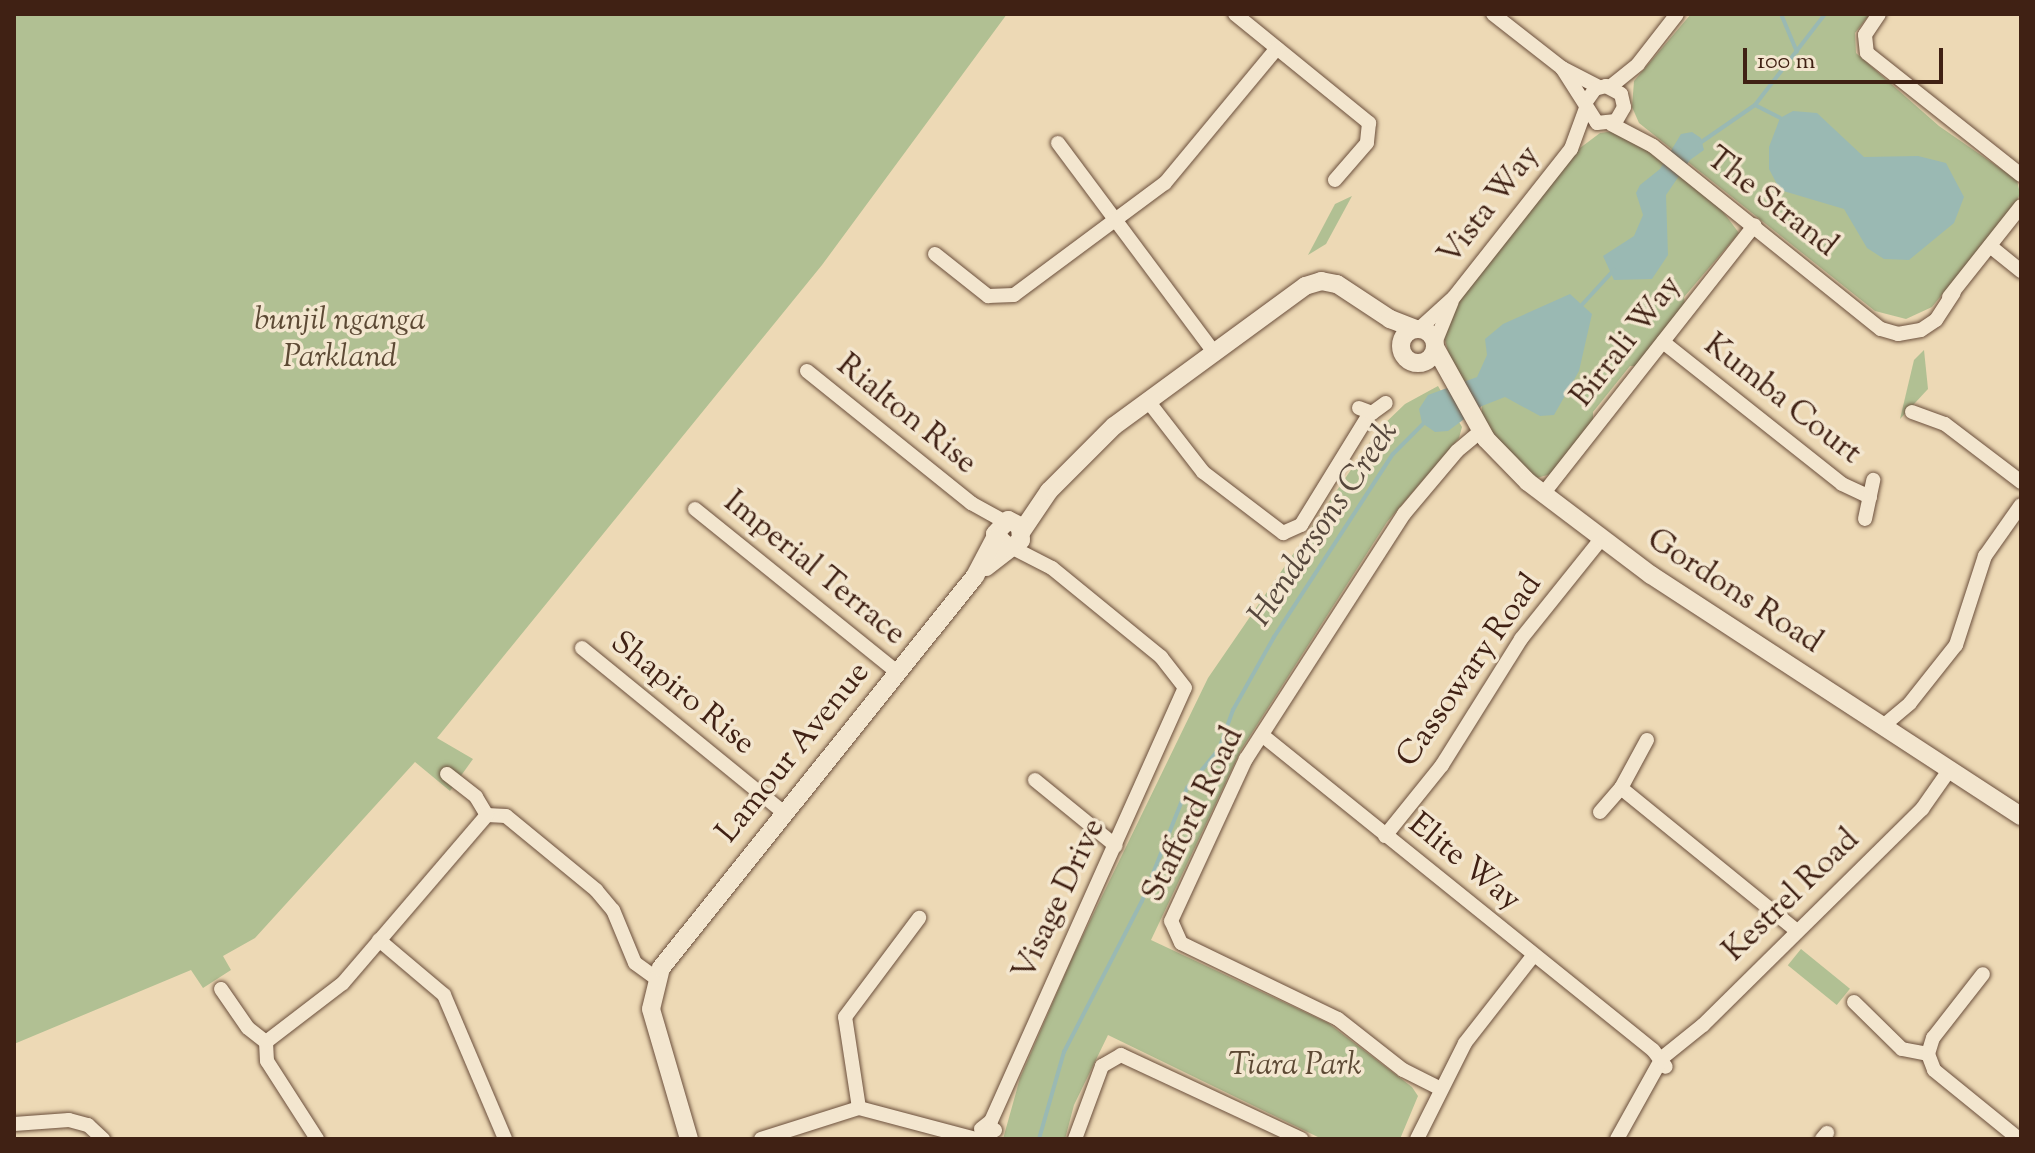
<!DOCTYPE html>
<html>
<head>
<meta charset="utf-8">
<style>
  body { margin:0 }
  #map { position:relative; width:2035px; height:1153px; overflow:hidden; background:#edd9b5; font-family:"Sorts Mill Goudy",serif }
  div>[style] { position:absolute }
  .green>* { inset:0; background:#b1c093; transform-origin:0 0 }
  .water>* { inset:0; background:#9ab9b3 }
  .stream>* { height:4px; margin:-2px; padding:0 2px; transform-origin:2px; border-radius:2px; background:#9ab9b3 }
  .roads { filter:drop-shadow(0 0 2px #6b4f3c) drop-shadow(0 0 2px #6b4f3c) }
  .minor>* { height:14px; margin:-7px; padding:0 7px; transform-origin:7px; border-radius:7px; background:#f3e6cf }
  .tertiary>* { height:18px; margin:-9px; padding:0 9px; transform-origin:9px; border-radius:9px; background:#f3e6cf }
  .tertiary>.ring { margin:-9px; padding:0; box-sizing:content-box; background:none; border:18px solid #f3e6cf; border-radius:50% }
  span { translate:-50% -50%; white-space:nowrap; text-align:center; line-height:1.15; -webkit-text-stroke:7px #f3e6cf; paint-order:stroke }
  .street-label { font-size:32px; color:#402114 }
  .park-label { font-size:32px; color:#5c4934; font-style:italic }
  .water-label { font-size:34px; color:#56473c; font-style:italic }
  .frame { position:absolute; inset:0; border:16px solid #402114; pointer-events:none }
  .scale { position:absolute; left:1743px; top:48px; width:200px; height:36px; box-sizing:border-box; border:4px solid #402114; border-top:0; padding-left:10px; font-size:24px; line-height:28px; white-space:nowrap; color:#402114; -webkit-text-stroke:6px #f3e6cf; paint-order:stroke }
</style>
</head>
<body>
<div id="map">
  <div class="green">
    <i style="clip-path:polygon(14px 14px,1007px 14px,822px 265px,437px 738px,473px 759px,450px 791px,415px 762px,255px 938px,223px 956px,231px 970px,203px 988px,191px 970px,14px 1044px)"></i>
    <i style="clip-path:polygon(1691px 14px,1870px 14px,1855px 33px,1856px 53px,1939px 126px,2017px 180px,2020px 194px,2015px 204px,1932px 307px,1906px 319px,1875px 311px,1639px 123px,1632px 107px,1634px 81px)"></i>
    <i style="clip-path:polygon(1614px 131px,1630px 137px,1721px 209px,1739px 233px,1684px 297px,1685px 304px,1636px 366px,1630px 366px,1593px 412px,1593px 421px,1551px 474px,1537px 478px,1519px 465px,1482px 421px,1482px 406px,1467px 382px,1454px 375px,1444px 336px,1458px 303px,1580px 148px,1600px 133px)"></i>
    <i style="clip-path:polygon(1352px 196px,1326px 244px,1308px 255px,1335px 204px)"></i>
    <i style="clip-path:polygon(1924px 350px,1928px 389px,1900px 419px,1914px 360px)"></i>
    <i style="clip-path:polygon(1438px 386px,1462px 427px,1459px 438px,1387px 522px,1241px 750px,1151px 940px,1328px 1023px,1412px 1087px,1418px 1096px,1400px 1139px,1322px 1139px,1108px 1035px,1074px 1105px,1065px 1139px,1003px 1139px,1020px 1078px,1073px 956px,1208px 678px,1379px 429px,1405px 404px)"></i>
    <i style="left:1801px;top:949px;width:63px;height:21px;rotate:39deg"></i>
  </div>
  <div class="water">
    <i style="clip-path:polygon(1793px 111px,1817px 113px,1864px 157px,1918px 156px,1946px 163px,1964px 197px,1954px 223px,1909px 260px,1884px 259px,1867px 248px,1844px 209px,1780px 190px,1769px 169px,1769px 147px,1780px 118px)"></i>
    <i style="clip-path:polygon(1692px 132px,1701px 138px,1704px 150px,1690px 160px,1666px 195px,1668px 255px,1652px 279px,1614px 280px,1603px 256px,1634px 236px,1643px 215px,1636px 193px,1640px 185px,1660px 169px,1681px 134px)"></i>
    <i style="clip-path:polygon(1570px 294px,1592px 314px,1579px 371px,1554px 415px,1540px 416px,1505px 397px,1482px 406px,1448px 431px,1435px 432px,1422px 423px,1419px 409px,1428px 395px,1477px 377px,1487px 355px,1485px 339px,1503px 324px)"></i>
  </div>
  <div class="stream">
    <i style="left:1781px;top:14px;width:41px;rotate:67.2deg"></i>
    <i style="left:1755px;top:105px;width:28px;rotate:27deg"></i>
    <i style="left:1697px;top:145px;width:70px;rotate:-34.6deg"></i>
    <i style="left:1755px;top:105px;width:115px;rotate:-52.4deg"></i>
    <i style="left:1579px;top:308px;width:52px;rotate:-47.4deg"></i>
    <i style="left:1039px;top:1139px;width:91px;rotate:-74deg"></i>
    <i style="left:1064px;top:1052px;width:170px;rotate:-62.7deg"></i>
    <i style="left:1142px;top:901px;width:122px;rotate:-68.3deg"></i>
    <i style="left:1187px;top:788px;width:50px;rotate:-50.6deg"></i>
    <i style="left:1219px;top:749px;width:41px;rotate:-70.3deg"></i>
    <i style="left:1233px;top:710px;width:84px;rotate:-60.7deg"></i>
    <i style="left:1274px;top:637px;width:218px;rotate:-57deg"></i>
    <i style="left:1393px;top:454px;width:45px;rotate:-45deg"></i>
  </div>
  <div class="roads">
    <div class="minor">
      <i style="left:1235px;top:14px;width:173px;rotate:39.1deg"></i>
      <i style="left:1369px;top:123px;width:20px;rotate:96deg"></i>
      <i style="left:1367px;top:143px;width:49px;rotate:130.9deg"></i>
      <i style="left:1493px;top:14px;width:88px;rotate:38deg"></i>
      <i style="left:1562px;top:68px;width:42px;rotate:27.2deg"></i>
      <i style="left:1879px;top:14px;width:25px;rotate:124deg"></i>
      <i style="left:1865px;top:35px;width:18px;rotate:84deg"></i>
      <i style="left:1867px;top:53px;width:196px;rotate:38.4deg"></i>
      <i style="left:1562px;top:68px;width:65px;rotate:57.5deg"></i>
      <i style="left:1597px;top:123px;width:19px;rotate:-6deg"></i>
      <i style="left:1616px;top:121px;width:16px;rotate:-60deg"></i>
      <i style="left:1624px;top:107px;width:13px;rotate:-103deg"></i>
      <i style="left:1621px;top:94px;width:17px;rotate:-152deg"></i>
      <i style="left:1606px;top:86px;width:11px;rotate:165deg"></i>
      <i style="left:1595px;top:89px;width:16px;rotate:125deg"></i>
      <i style="left:1610px;top:87px;width:36px;rotate:-39deg"></i>
      <i style="left:1638px;top:64px;width:63px;rotate:-52deg"></i>
      <i style="left:1611px;top:124px;width:47px;rotate:27.6deg"></i>
      <i style="left:1653px;top:146px;width:292px;rotate:38.8deg"></i>
      <i style="left:1881px;top:329px;width:18px;rotate:16deg"></i>
      <i style="left:1898px;top:334px;width:23px;rotate:-10deg"></i>
      <i style="left:1921px;top:330px;width:18px;rotate:-34deg"></i>
      <i style="left:1936px;top:320px;width:33px;rotate:-57deg"></i>
      <i style="left:1058px;top:143px;width:261px;rotate:53.3deg"></i>
      <i style="left:1990px;top:246px;width:40px;rotate:39deg"></i>
      <i style="left:935px;top:254px;width:68px;rotate:38.4deg"></i>
      <i style="left:988px;top:296px;width:26px;rotate:-2deg"></i>
      <i style="left:1014px;top:295px;width:188px;rotate:-36.6deg"></i>
      <i style="left:1165px;top:183px;width:175px;rotate:-50.3deg"></i>
      <i style="left:1949px;top:297px;width:116px;rotate:-51.6deg"></i>
      <i style="left:1419px;top:329px;width:47px;rotate:-42.4deg"></i>
      <i style="left:1454px;top:297px;width:189px;rotate:-51.7deg"></i>
      <i style="left:1571px;top:149px;width:44px;rotate:-69.9deg"></i>
      <i style="left:1663px;top:342px;width:228px;rotate:38.4deg"></i>
      <i style="left:1842px;top:484px;width:31px;rotate:25deg"></i>
      <i style="left:1435px;top:343px;width:45px;rotate:-68deg"></i>
      <i style="left:807px;top:371px;width:211px;rotate:38.8deg"></i>
      <i style="left:971px;top:503px;width:38px;rotate:29deg"></i>
      <i style="left:1148px;top:401px;width:90px;rotate:52.2deg"></i>
      <i style="left:1203px;top:472px;width:101px;rotate:37.3deg"></i>
      <i style="left:1283px;top:533px;width:20px;rotate:-24deg"></i>
      <i style="left:1301px;top:525px;width:132px;rotate:-58.4deg"></i>
      <i style="left:1359px;top:408px;width:14px;rotate:21deg"></i>
      <i style="left:1372px;top:413px;width:17px;rotate:-36deg"></i>
      <i style="left:1912px;top:412px;width:35px;rotate:20deg"></i>
      <i style="left:1945px;top:424px;width:96px;rotate:37.3deg"></i>
      <i style="left:1543px;top:494px;width:342px;rotate:-51.8deg"></i>
      <i style="left:695px;top:509px;width:261px;rotate:38.9deg"></i>
      <i style="left:1865px;top:519px;width:40px;rotate:-78deg"></i>
      <i style="left:1011px;top:547px;width:46px;rotate:27.1deg"></i>
      <i style="left:1052px;top:568px;width:141px;rotate:39.2deg"></i>
      <i style="left:1161px;top:657px;width:39px;rotate:52deg"></i>
      <i style="left:582px;top:648px;width:261px;rotate:39.2deg"></i>
      <i style="left:1883px;top:726px;width:35px;rotate:-40deg"></i>
      <i style="left:1910px;top:703px;width:74px;rotate:-51.6deg"></i>
      <i style="left:1956px;top:645px;width:94px;rotate:-72deg"></i>
      <i style="left:1985px;top:556px;width:62px;rotate:-54.8deg"></i>
      <i style="left:1262px;top:735px;width:502px;rotate:38.86deg"></i>
      <i style="left:1653px;top:1050px;width:21px;rotate:53deg"></i>
      <i style="left:1647px;top:740px;width:55px;rotate:118.4deg"></i>
      <i style="left:1621px;top:788px;width:227px;rotate:39.1deg"></i>
      <i style="left:447px;top:774px;width:37px;rotate:38deg"></i>
      <i style="left:476px;top:797px;width:21px;rotate:59deg"></i>
      <i style="left:487px;top:815px;width:19px;rotate:3deg"></i>
      <i style="left:506px;top:816px;width:117px;rotate:39.4deg"></i>
      <i style="left:596px;top:890px;width:26px;rotate:50deg"></i>
      <i style="left:613px;top:910px;width:57px;rotate:67.5deg"></i>
      <i style="left:635px;top:963px;width:26px;rotate:36deg"></i>
      <i style="left:1035px;top:780px;width:104px;rotate:39.2deg"></i>
      <i style="left:1600px;top:812px;width:32px;rotate:-49deg"></i>
      <i style="left:1385px;top:836px;width:91px;rotate:-51.2deg"></i>
      <i style="left:1442px;top:765px;width:149px;rotate:-57.9deg"></i>
      <i style="left:1521px;top:639px;width:128px;rotate:-51.3deg"></i>
      <i style="left:379px;top:940px;width:85px;rotate:40.2deg"></i>
      <i style="left:444px;top:995px;width:156px;rotate:67deg"></i>
      <i style="left:221px;top:989px;width:47px;rotate:55.3deg"></i>
      <i style="left:248px;top:1028px;width:23px;rotate:38deg"></i>
      <i style="left:266px;top:1042px;width:19px;rotate:87deg"></i>
      <i style="left:267px;top:1061px;width:93px;rotate:57.3deg"></i>
      <i style="left:1854px;top:1002px;width:67px;rotate:44.4deg"></i>
      <i style="left:1902px;top:1049px;width:26px;rotate:11deg"></i>
      <i style="left:1928px;top:1054px;width:17px;rotate:69deg"></i>
      <i style="left:1934px;top:1070px;width:109px;rotate:39.1deg"></i>
      <i style="left:266px;top:1042px;width:97px;rotate:-37.5deg"></i>
      <i style="left:343px;top:983px;width:221px;rotate:-49.4deg"></i>
      <i style="left:1928px;top:1054px;width:17px;rotate:-73deg"></i>
      <i style="left:1933px;top:1038px;width:81px;rotate:-52deg"></i>
      <i style="left:1439px;top:1088px;width:40px;rotate:-153.4deg"></i>
      <i style="left:1403px;top:1070px;width:83px;rotate:-141.9deg"></i>
      <i style="left:1338px;top:1019px;width:174px;rotate:-154.2deg"></i>
      <i style="left:1181px;top:943px;width:24px;rotate:-114deg"></i>
      <i style="left:1171px;top:921px;width:179px;rotate:-65.2deg"></i>
      <i style="left:1246px;top:759px;width:292px;rotate:-57.2deg"></i>
      <i style="left:1404px;top:514px;width:82px;rotate:-49.9deg"></i>
      <i style="left:1457px;top:451px;width:31px;rotate:-40deg"></i>
      <i style="left:859px;top:1108px;width:92px;rotate:-98.7deg"></i>
      <i style="left:845px;top:1017px;width:124px;rotate:-53.2deg"></i>
      <i style="left:14px;top:1124px;width:55px;rotate:-4.2deg"></i>
      <i style="left:69px;top:1120px;width:20px;rotate:15deg"></i>
      <i style="left:88px;top:1125px;width:21px;rotate:43deg"></i>
      <i style="left:981px;top:1129px;width:13px;rotate:-39deg"></i>
      <i style="left:991px;top:1121px;width:474px;rotate:-65.9deg"></i>
      <i style="left:761px;top:1139px;width:103px;rotate:-17.6deg"></i>
      <i style="left:859px;top:1108px;width:121px;rotate:14.8deg"></i>
      <i style="left:976px;top:1139px;width:21px;rotate:-25deg"></i>
      <i style="left:1075px;top:1139px;width:78px;rotate:-69.7deg"></i>
      <i style="left:1102px;top:1066px;width:22px;rotate:-30deg"></i>
      <i style="left:1121px;top:1055px;width:199px;rotate:25deg"></i>
      <i style="left:1417px;top:1139px;width:107px;rotate:-63.4deg"></i>
      <i style="left:1465px;top:1043px;width:110px;rotate:-52deg"></i>
      <i style="left:1617px;top:1139px;width:93px;rotate:-60.9deg"></i>
      <i style="left:1662px;top:1058px;width:53px;rotate:-38.8deg"></i>
      <i style="left:1703px;top:1025px;width:308px;rotate:-44.6deg"></i>
      <i style="left:1922px;top:809px;width:49px;rotate:-55deg"></i>
      <i style="left:1822px;top:1139px;width:8px;rotate:-50deg"></i>
    </div>
    <div class="tertiary">
      <i class="ring" style="left:1401px;top:329px;width:16px;height:16px"></i>
      <i style="left:1436px;top:349px;width:103px;rotate:60.9deg"></i>
      <i style="left:1486px;top:439px;width:60px;rotate:45.7deg"></i>
      <i style="left:1528px;top:482px;width:154px;rotate:37.1deg"></i>
      <i style="left:1651px;top:575px;width:442px;rotate:33.1deg"></i>
      <i style="left:1022px;top:531px;width:48px;rotate:-56deg"></i>
      <i style="left:1049px;top:491px;width:92px;rotate:-45deg"></i>
      <i style="left:1114px;top:426px;width:237px;rotate:-36.2deg"></i>
      <i style="left:1305px;top:286px;width:17px;rotate:-17deg"></i>
      <i style="left:1321px;top:281px;width:16px;rotate:11deg"></i>
      <i style="left:1337px;top:284px;width:64px;rotate:33.4deg"></i>
      <i style="left:1390px;top:319px;width:28px;rotate:21deg"></i>
      <i style="left:986px;top:567px;width:44px;rotate:-37.6deg"></i>
      <i style="left:1021px;top:540px;width:14px;rotate:-94deg"></i>
      <i style="left:1020px;top:526px;width:13px;rotate:-153deg"></i>
      <i style="left:1008px;top:520px;width:19px;rotate:133deg"></i>
      <i style="left:995px;top:534px;width:20px;rotate:45deg"></i>
      <i style="left:689px;top:1139px;width:135px;rotate:-106.3deg"></i>
      <i style="left:651px;top:1009px;width:42px;rotate:-76.3deg"></i>
      <i style="left:661px;top:968px;width:502px;rotate:-51.3deg"></i>
      <i style="left:975px;top:576px;width:43px;rotate:-62.2deg"></i>
    </div>
  </div>
  <div class="street-label">
    <span style="left:1771px;top:203px;rotate:38deg">The Strand</span>
    <span style="left:1490px;top:206px;rotate:-52deg">Vista Way</span>
    <span style="left:1627px;top:342px;rotate:-52deg">Birrali Way</span>
    <span style="left:1782px;top:400px;rotate:38deg">Kumba Court</span>
    <span style="left:906px;top:415px;rotate:39deg">Rialton Rise</span>
    <span style="left:814px;top:569px;rotate:39deg">Imperial Terrace</span>
    <span style="left:1734px;top:592px;rotate:33deg">Gordons Road</span>
    <span style="left:1470px;top:671px;rotate:-55deg">Cassowary Road</span>
    <span style="left:682px;top:694px;rotate:39deg">Shapiro Rise</span>
    <span style="left:794px;top:753px;rotate:-51deg">Lamour Avenue</span>
    <span style="left:1194px;top:815px;rotate:-64deg">Stafford Road</span>
    <span style="left:1464px;top:863px;rotate:39deg">Elite Way</span>
    <span style="left:1792px;top:896px;rotate:-44deg">Kestrel Road</span>
    <span style="left:1060px;top:900px;rotate:-65deg">Visage Drive</span>
  </div>
  <div class="park-label">
    <span style="left:340px;top:340px">bunjil nganga<br>Parkland</span>
    <span style="left:1295px;top:1066px">Tiara Park</span>
  </div>
  <div class="water-label">
    <span style="left:1324px;top:524px;rotate:-56deg">Hendersons Creek</span>
  </div>
  <div class="frame"></div>
  <div class="scale">100 m</div>
</div>
</body>
</html>
